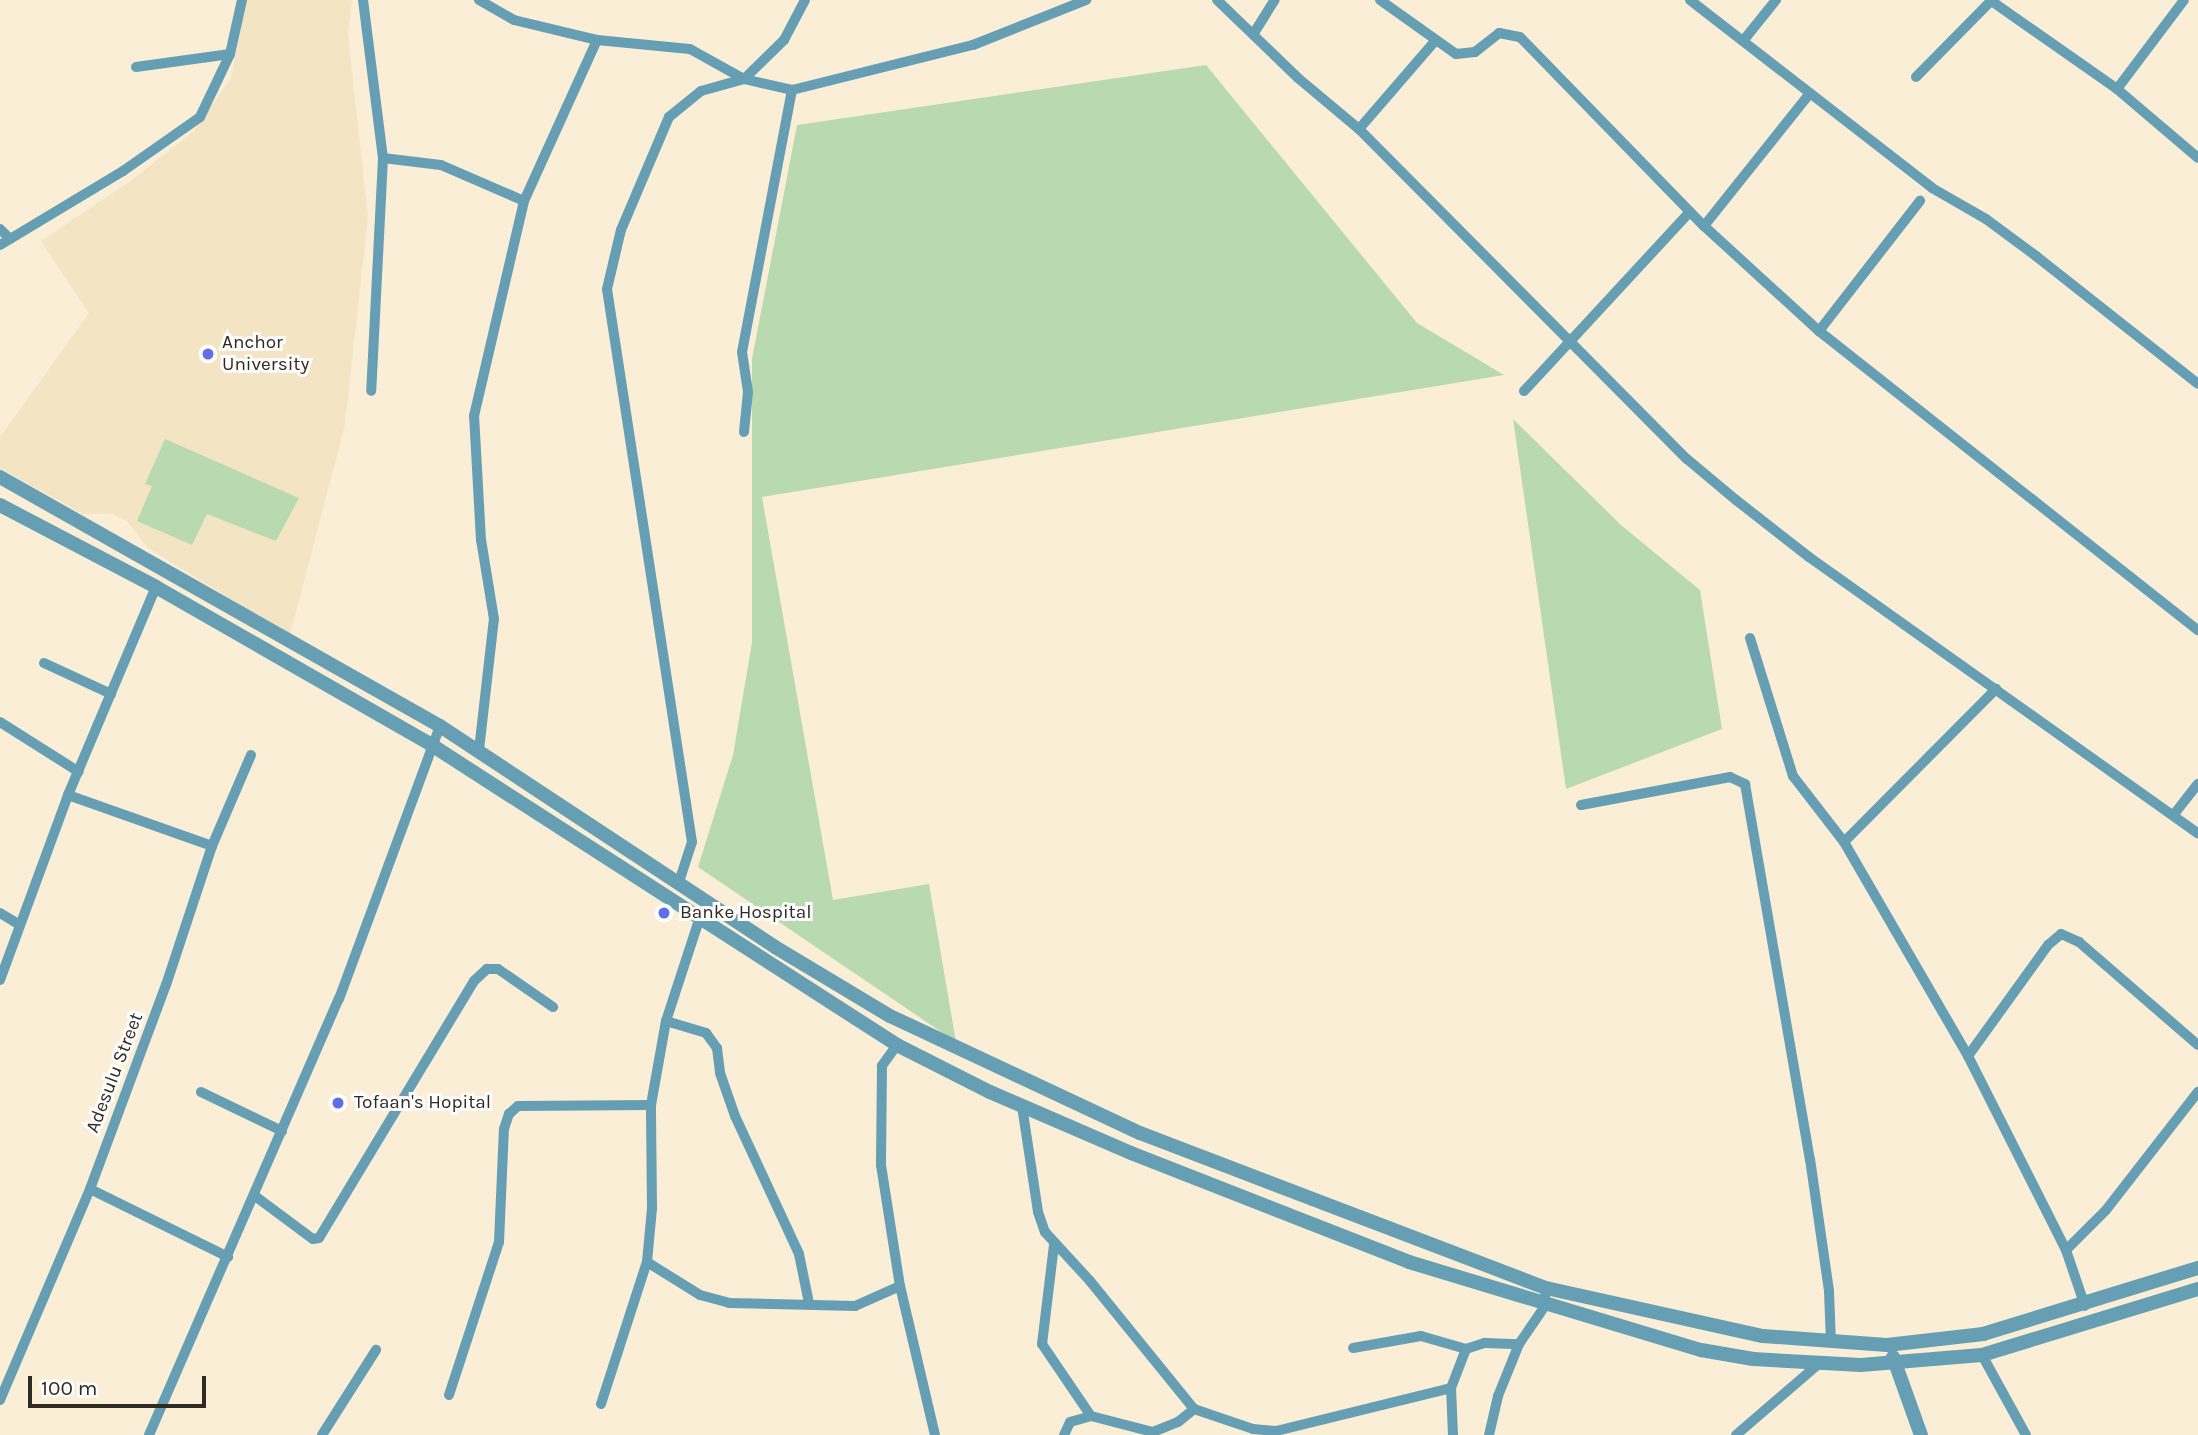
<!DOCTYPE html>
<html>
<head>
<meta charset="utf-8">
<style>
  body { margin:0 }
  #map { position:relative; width:2198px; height:1435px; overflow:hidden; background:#faefd6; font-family:Karla,sans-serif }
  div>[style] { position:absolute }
  .built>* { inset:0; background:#f3e4c4 }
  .green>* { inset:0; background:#b9dab0 }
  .minor>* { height:10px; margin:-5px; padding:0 5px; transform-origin:5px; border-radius:5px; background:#669fb3 }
  .tertiary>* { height:14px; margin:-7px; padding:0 7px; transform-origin:7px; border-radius:7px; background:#669fb3 }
  .dots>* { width:19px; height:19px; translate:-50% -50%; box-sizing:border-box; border:4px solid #fdfdfd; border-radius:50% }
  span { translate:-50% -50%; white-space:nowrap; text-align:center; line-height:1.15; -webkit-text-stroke:6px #fdfdfd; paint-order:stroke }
  .poi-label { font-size:19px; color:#302b22 }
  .left { translate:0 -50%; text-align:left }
  .street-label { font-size:19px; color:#302b22 }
  .scale { position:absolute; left:28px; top:1376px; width:178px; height:32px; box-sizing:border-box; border:4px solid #302b22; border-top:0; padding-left:9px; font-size:21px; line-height:24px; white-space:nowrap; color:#302b22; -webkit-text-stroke:5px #fdfdfd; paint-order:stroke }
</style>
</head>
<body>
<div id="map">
  <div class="built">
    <i style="clip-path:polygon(246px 0,352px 0,348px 34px,368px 218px,345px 425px,290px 635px,148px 548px,127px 521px,112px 514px,83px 514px,0 468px,0 437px,89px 313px,41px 241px,129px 182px,194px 131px,231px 78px)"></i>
  </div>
  <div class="green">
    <i style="clip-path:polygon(1206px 65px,1417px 323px,1504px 375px,762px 497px,833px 900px,929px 884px,956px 1042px,698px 867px,733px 755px,752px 642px,752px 359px,797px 125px)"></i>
    <i style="clip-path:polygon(1513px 419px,1621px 525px,1700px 590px,1722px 729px,1566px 789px)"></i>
    <i style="clip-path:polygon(165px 439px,299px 498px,276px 541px,207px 514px,192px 545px,137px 521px,152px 486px,145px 484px)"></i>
  </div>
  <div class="minor">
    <i style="left:363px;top:0;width:159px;rotate:82.8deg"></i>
    <i style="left:383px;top:158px;width:233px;rotate:92.9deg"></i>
    <i style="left:479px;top:0;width:40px;rotate:29.7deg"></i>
    <i style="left:514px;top:20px;width:85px;rotate:13.5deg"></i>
    <i style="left:597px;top:40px;width:93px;rotate:5.5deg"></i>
    <i style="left:690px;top:49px;width:62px;rotate:29.1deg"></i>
    <i style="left:744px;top:79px;width:49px;rotate:12.9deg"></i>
    <i style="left:792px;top:90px;width:187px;rotate:-14deg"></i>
    <i style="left:973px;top:45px;width:122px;rotate:-21.7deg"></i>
    <i style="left:1217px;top:0;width:112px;rotate:43.9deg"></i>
    <i style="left:1298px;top:78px;width:80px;rotate:39.9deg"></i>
    <i style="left:1359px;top:129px;width:465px;rotate:45.2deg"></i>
    <i style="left:1687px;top:459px;width:64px;rotate:39.9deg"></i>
    <i style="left:1736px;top:500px;width:93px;rotate:38deg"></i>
    <i style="left:1809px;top:557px;width:477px;rotate:35.4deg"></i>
    <i style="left:1380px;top:0;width:93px;rotate:35.4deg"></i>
    <i style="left:1456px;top:54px;width:19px;rotate:-6deg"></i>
    <i style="left:1475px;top:52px;width:31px;rotate:-38deg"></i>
    <i style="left:1499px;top:33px;width:21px;rotate:11deg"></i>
    <i style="left:1520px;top:37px;width:264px;rotate:45.8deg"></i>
    <i style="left:1704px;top:226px;width:156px;rotate:42.4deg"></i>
    <i style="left:1819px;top:331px;width:483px;rotate:38.3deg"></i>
    <i style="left:1690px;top:0;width:306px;rotate:37.8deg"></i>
    <i style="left:1932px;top:188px;width:62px;rotate:29.9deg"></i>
    <i style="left:1986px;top:219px;width:62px;rotate:36.5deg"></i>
    <i style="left:2036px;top:256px;width:206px;rotate:38.3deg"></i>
    <i style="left:1990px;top:0;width:155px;rotate:35deg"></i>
    <i style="left:2117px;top:89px;width:106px;rotate:40.4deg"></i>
    <i style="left:1254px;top:33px;width:39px;rotate:-58deg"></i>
    <i style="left:1743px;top:41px;width:53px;rotate:-51.2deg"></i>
    <i style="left:136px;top:67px;width:95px;rotate:-7.9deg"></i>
    <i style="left:1916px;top:77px;width:108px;rotate:-45.4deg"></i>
    <i style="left:2117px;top:89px;width:111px;rotate:-53deg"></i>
    <i style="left:1359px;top:129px;width:115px;rotate:-49.2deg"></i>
    <i style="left:383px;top:158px;width:58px;rotate:6.9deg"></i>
    <i style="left:441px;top:165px;width:90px;rotate:23.4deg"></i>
    <i style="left:1704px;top:226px;width:170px;rotate:-51.4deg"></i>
    <i style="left:0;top:229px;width:14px;rotate:45deg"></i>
    <i style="left:0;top:245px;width:144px;rotate:-31deg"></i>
    <i style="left:123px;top:171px;width:94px;rotate:-35deg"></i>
    <i style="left:200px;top:117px;width:70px;rotate:-64.5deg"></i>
    <i style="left:230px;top:54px;width:55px;rotate:-77.5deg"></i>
    <i style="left:1819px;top:331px;width:165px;rotate:-52.2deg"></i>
    <i style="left:1524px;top:391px;width:244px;rotate:-47.2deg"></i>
    <i style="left:744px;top:432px;width:40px;rotate:-84.3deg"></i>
    <i style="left:748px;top:392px;width:40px;rotate:-98.5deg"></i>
    <i style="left:742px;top:352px;width:267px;rotate:-79.2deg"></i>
    <i style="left:1750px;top:638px;width:145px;rotate:72.7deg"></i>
    <i style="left:1793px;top:776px;width:83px;rotate:52.3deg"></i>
    <i style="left:1844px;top:842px;width:247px;rotate:59.9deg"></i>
    <i style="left:1968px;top:1056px;width:217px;rotate:63.2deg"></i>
    <i style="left:2066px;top:1250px;width:59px;rotate:71.3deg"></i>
    <i style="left:44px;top:663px;width:74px;rotate:24.8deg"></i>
    <i style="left:0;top:722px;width:93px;rotate:32.3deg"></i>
    <i style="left:479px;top:750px;width:132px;rotate:-83.5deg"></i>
    <i style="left:494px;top:619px;width:80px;rotate:-99.3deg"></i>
    <i style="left:481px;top:540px;width:124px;rotate:-93.2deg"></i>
    <i style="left:474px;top:416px;width:221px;rotate:-76.9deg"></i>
    <i style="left:524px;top:201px;width:177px;rotate:-65.6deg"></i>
    <i style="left:68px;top:795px;width:153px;rotate:19.5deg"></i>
    <i style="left:1581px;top:805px;width:152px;rotate:-10.6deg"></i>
    <i style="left:1730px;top:777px;width:17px;rotate:25deg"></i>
    <i style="left:1745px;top:784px;width:381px;rotate:80.2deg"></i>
    <i style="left:1810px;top:1159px;width:133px;rotate:81.8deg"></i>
    <i style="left:1829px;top:1291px;width:51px;rotate:87.8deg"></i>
    <i style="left:2175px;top:813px;width:37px;rotate:-52deg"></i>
    <i style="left:1844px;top:842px;width:216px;rotate:-45.2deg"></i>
    <i style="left:679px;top:882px;width:42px;rotate:-72deg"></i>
    <i style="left:692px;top:842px;width:559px;rotate:-98.74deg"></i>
    <i style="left:607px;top:289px;width:61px;rotate:-76.7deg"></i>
    <i style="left:621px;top:230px;width:123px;rotate:-67deg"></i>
    <i style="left:669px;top:117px;width:41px;rotate:-39.1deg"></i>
    <i style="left:701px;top:91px;width:45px;rotate:-15.6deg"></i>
    <i style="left:744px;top:79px;width:56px;rotate:-44.3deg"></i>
    <i style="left:784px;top:40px;width:45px;rotate:-62.3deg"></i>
    <i style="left:0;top:913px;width:23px;rotate:31deg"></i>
    <i style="left:0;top:980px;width:197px;rotate:-69.8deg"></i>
    <i style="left:68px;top:795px;width:226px;rotate:-67.1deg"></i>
    <i style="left:666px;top:1021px;width:42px;rotate:16.7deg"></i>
    <i style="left:706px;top:1033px;width:19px;rotate:54deg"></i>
    <i style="left:717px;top:1048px;width:25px;rotate:83deg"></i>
    <i style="left:720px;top:1073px;width:46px;rotate:70.8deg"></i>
    <i style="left:735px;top:1116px;width:152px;rotate:65.1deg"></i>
    <i style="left:799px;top:1254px;width:50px;rotate:78.5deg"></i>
    <i style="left:897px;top:1045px;width:26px;rotate:126deg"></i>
    <i style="left:882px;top:1066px;width:99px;rotate:90.6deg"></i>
    <i style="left:881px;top:1165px;width:122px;rotate:81.1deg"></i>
    <i style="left:900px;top:1286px;width:153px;rotate:76.8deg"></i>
    <i style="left:1968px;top:1056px;width:137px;rotate:-54.2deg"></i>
    <i style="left:2048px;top:945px;width:17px;rotate:-40deg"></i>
    <i style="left:2061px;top:934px;width:20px;rotate:24deg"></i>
    <i style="left:2079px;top:942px;width:157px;rotate:40.9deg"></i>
    <i style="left:201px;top:1092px;width:90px;rotate:25.7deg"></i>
    <i style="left:1022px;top:1106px;width:107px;rotate:81.4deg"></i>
    <i style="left:1038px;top:1212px;width:21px;rotate:71deg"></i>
    <i style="left:1045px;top:1232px;width:67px;rotate:47.4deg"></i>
    <i style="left:1090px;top:1281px;width:165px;rotate:50.9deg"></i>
    <i style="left:1194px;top:1409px;width:62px;rotate:18.7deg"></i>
    <i style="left:1253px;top:1429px;width:23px;rotate:5deg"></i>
    <i style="left:1276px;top:1431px;width:180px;rotate:-13.8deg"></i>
    <i style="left:90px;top:1189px;width:154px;rotate:26.2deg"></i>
    <i style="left:255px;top:1196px;width:72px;rotate:36.6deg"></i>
    <i style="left:313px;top:1239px;width:6px;rotate:-9deg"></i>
    <i style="left:319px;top:1238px;width:300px;rotate:-58.9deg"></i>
    <i style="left:474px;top:981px;width:18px;rotate:-43deg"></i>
    <i style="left:487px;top:969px;width:11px"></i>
    <i style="left:498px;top:969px;width:67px;rotate:34.6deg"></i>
    <i style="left:1054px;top:1245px;width:100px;rotate:96.9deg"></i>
    <i style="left:1042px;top:1344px;width:87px;rotate:55.8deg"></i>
    <i style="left:1091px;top:1416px;width:64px;rotate:14.5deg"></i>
    <i style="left:1153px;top:1432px;width:27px;rotate:-22deg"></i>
    <i style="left:1178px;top:1422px;width:21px;rotate:-39deg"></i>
    <i style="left:2066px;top:1250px;width:57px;rotate:-45deg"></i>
    <i style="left:2106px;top:1210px;width:150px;rotate:-52.1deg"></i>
    <i style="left:647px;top:1262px;width:62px;rotate:31.9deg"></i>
    <i style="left:700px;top:1295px;width:30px;rotate:15deg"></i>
    <i style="left:729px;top:1303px;width:126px;rotate:1.4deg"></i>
    <i style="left:855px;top:1306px;width:49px;rotate:-24deg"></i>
    <i style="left:1353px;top:1348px;width:69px;rotate:-10deg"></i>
    <i style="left:1421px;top:1336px;width:47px;rotate:16.1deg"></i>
    <i style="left:1982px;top:1355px;width:91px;rotate:61.2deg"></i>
    <i style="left:449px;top:1395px;width:161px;rotate:-71.9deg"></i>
    <i style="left:499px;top:1242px;width:113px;rotate:-87.5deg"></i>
    <i style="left:504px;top:1129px;width:16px;rotate:-72deg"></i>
    <i style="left:509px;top:1114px;width:12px;rotate:-42deg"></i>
    <i style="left:518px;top:1106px;width:133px;rotate:-0.4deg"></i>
    <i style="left:0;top:1400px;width:229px;rotate:-66.9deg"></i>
    <i style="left:90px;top:1189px;width:218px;rotate:-69.6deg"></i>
    <i style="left:166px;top:985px;width:146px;rotate:-71.7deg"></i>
    <i style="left:212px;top:846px;width:99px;rotate:-66.8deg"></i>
    <i style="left:601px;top:1404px;width:149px;rotate:-72.1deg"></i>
    <i style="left:647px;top:1262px;width:54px;rotate:-84.7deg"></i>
    <i style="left:652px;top:1208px;width:103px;rotate:-90.6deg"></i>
    <i style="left:651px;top:1105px;width:85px;rotate:-79.9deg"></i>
    <i style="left:666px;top:1021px;width:109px;rotate:-71.9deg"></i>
    <i style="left:149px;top:1435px;width:476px;rotate:-66.5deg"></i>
    <i style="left:339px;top:999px;width:291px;rotate:-69.7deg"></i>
    <i style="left:322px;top:1435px;width:101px;rotate:-57.6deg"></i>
    <i style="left:1064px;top:1435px;width:14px;rotate:-65deg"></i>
    <i style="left:1070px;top:1422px;width:22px;rotate:-16deg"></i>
    <i style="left:1453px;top:1435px;width:47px;rotate:-92.4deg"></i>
    <i style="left:1451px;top:1388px;width:42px;rotate:-69deg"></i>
    <i style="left:1466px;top:1349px;width:20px;rotate:-18deg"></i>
    <i style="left:1485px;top:1343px;width:34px;rotate:2deg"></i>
    <i style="left:1519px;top:1344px;width:46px;rotate:-55.6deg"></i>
    <i style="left:1545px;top:1306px;width:10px;rotate:-90deg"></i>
    <i style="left:1489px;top:1435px;width:40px;rotate:-77deg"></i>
    <i style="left:1498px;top:1396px;width:56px;rotate:-68deg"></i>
    <i style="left:1736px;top:1435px;width:112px;rotate:-40.7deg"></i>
  </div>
  <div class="tertiary">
    <i style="left:0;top:477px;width:506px;rotate:29.51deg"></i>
    <i style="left:440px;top:726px;width:401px;rotate:33.4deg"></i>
    <i style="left:775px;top:947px;width:134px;rotate:31deg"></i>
    <i style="left:890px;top:1016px;width:276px;rotate:25.1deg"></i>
    <i style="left:1140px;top:1133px;width:435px;rotate:20.9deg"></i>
    <i style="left:1546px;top:1288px;width:222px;rotate:12.5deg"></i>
    <i style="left:1763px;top:1336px;width:124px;rotate:4.2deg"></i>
    <i style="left:1887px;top:1345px;width:97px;rotate:-6.5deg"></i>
    <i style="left:1983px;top:1334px;width:225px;rotate:-17.1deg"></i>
    <i style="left:0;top:505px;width:176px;rotate:27.7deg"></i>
    <i style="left:156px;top:587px;width:316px;rotate:29.8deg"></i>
    <i style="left:430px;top:744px;width:556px;rotate:32.8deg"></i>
    <i style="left:897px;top:1045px;width:104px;rotate:26.8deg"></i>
    <i style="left:990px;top:1092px;width:154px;rotate:23.4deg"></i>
    <i style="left:1131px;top:1153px;width:299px;rotate:21.4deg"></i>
    <i style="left:1409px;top:1262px;width:305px;rotate:16.8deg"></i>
    <i style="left:1701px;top:1350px;width:53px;rotate:9.8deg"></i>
    <i style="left:1753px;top:1359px;width:108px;rotate:3.2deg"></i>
    <i style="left:1861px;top:1365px;width:121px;rotate:-4.7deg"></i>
    <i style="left:1982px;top:1355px;width:226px;rotate:-17deg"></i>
    <i style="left:1893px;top:1357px;width:83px;rotate:70.3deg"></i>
  </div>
  <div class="dots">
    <i style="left:208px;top:354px;background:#5f70e7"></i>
    <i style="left:664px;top:913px;background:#5f70e7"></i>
    <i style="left:338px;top:1103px;background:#5f70e7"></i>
  </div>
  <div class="poi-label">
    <span class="left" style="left:222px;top:354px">Anchor<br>University</span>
    <span class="left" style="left:680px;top:913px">Banke Hospital</span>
    <span class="left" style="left:354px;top:1103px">Tofaan's Hopital</span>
  </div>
  <div class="street-label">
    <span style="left:115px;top:1073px;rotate:-69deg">Adesulu Street</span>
  </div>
  <div class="scale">100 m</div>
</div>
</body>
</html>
